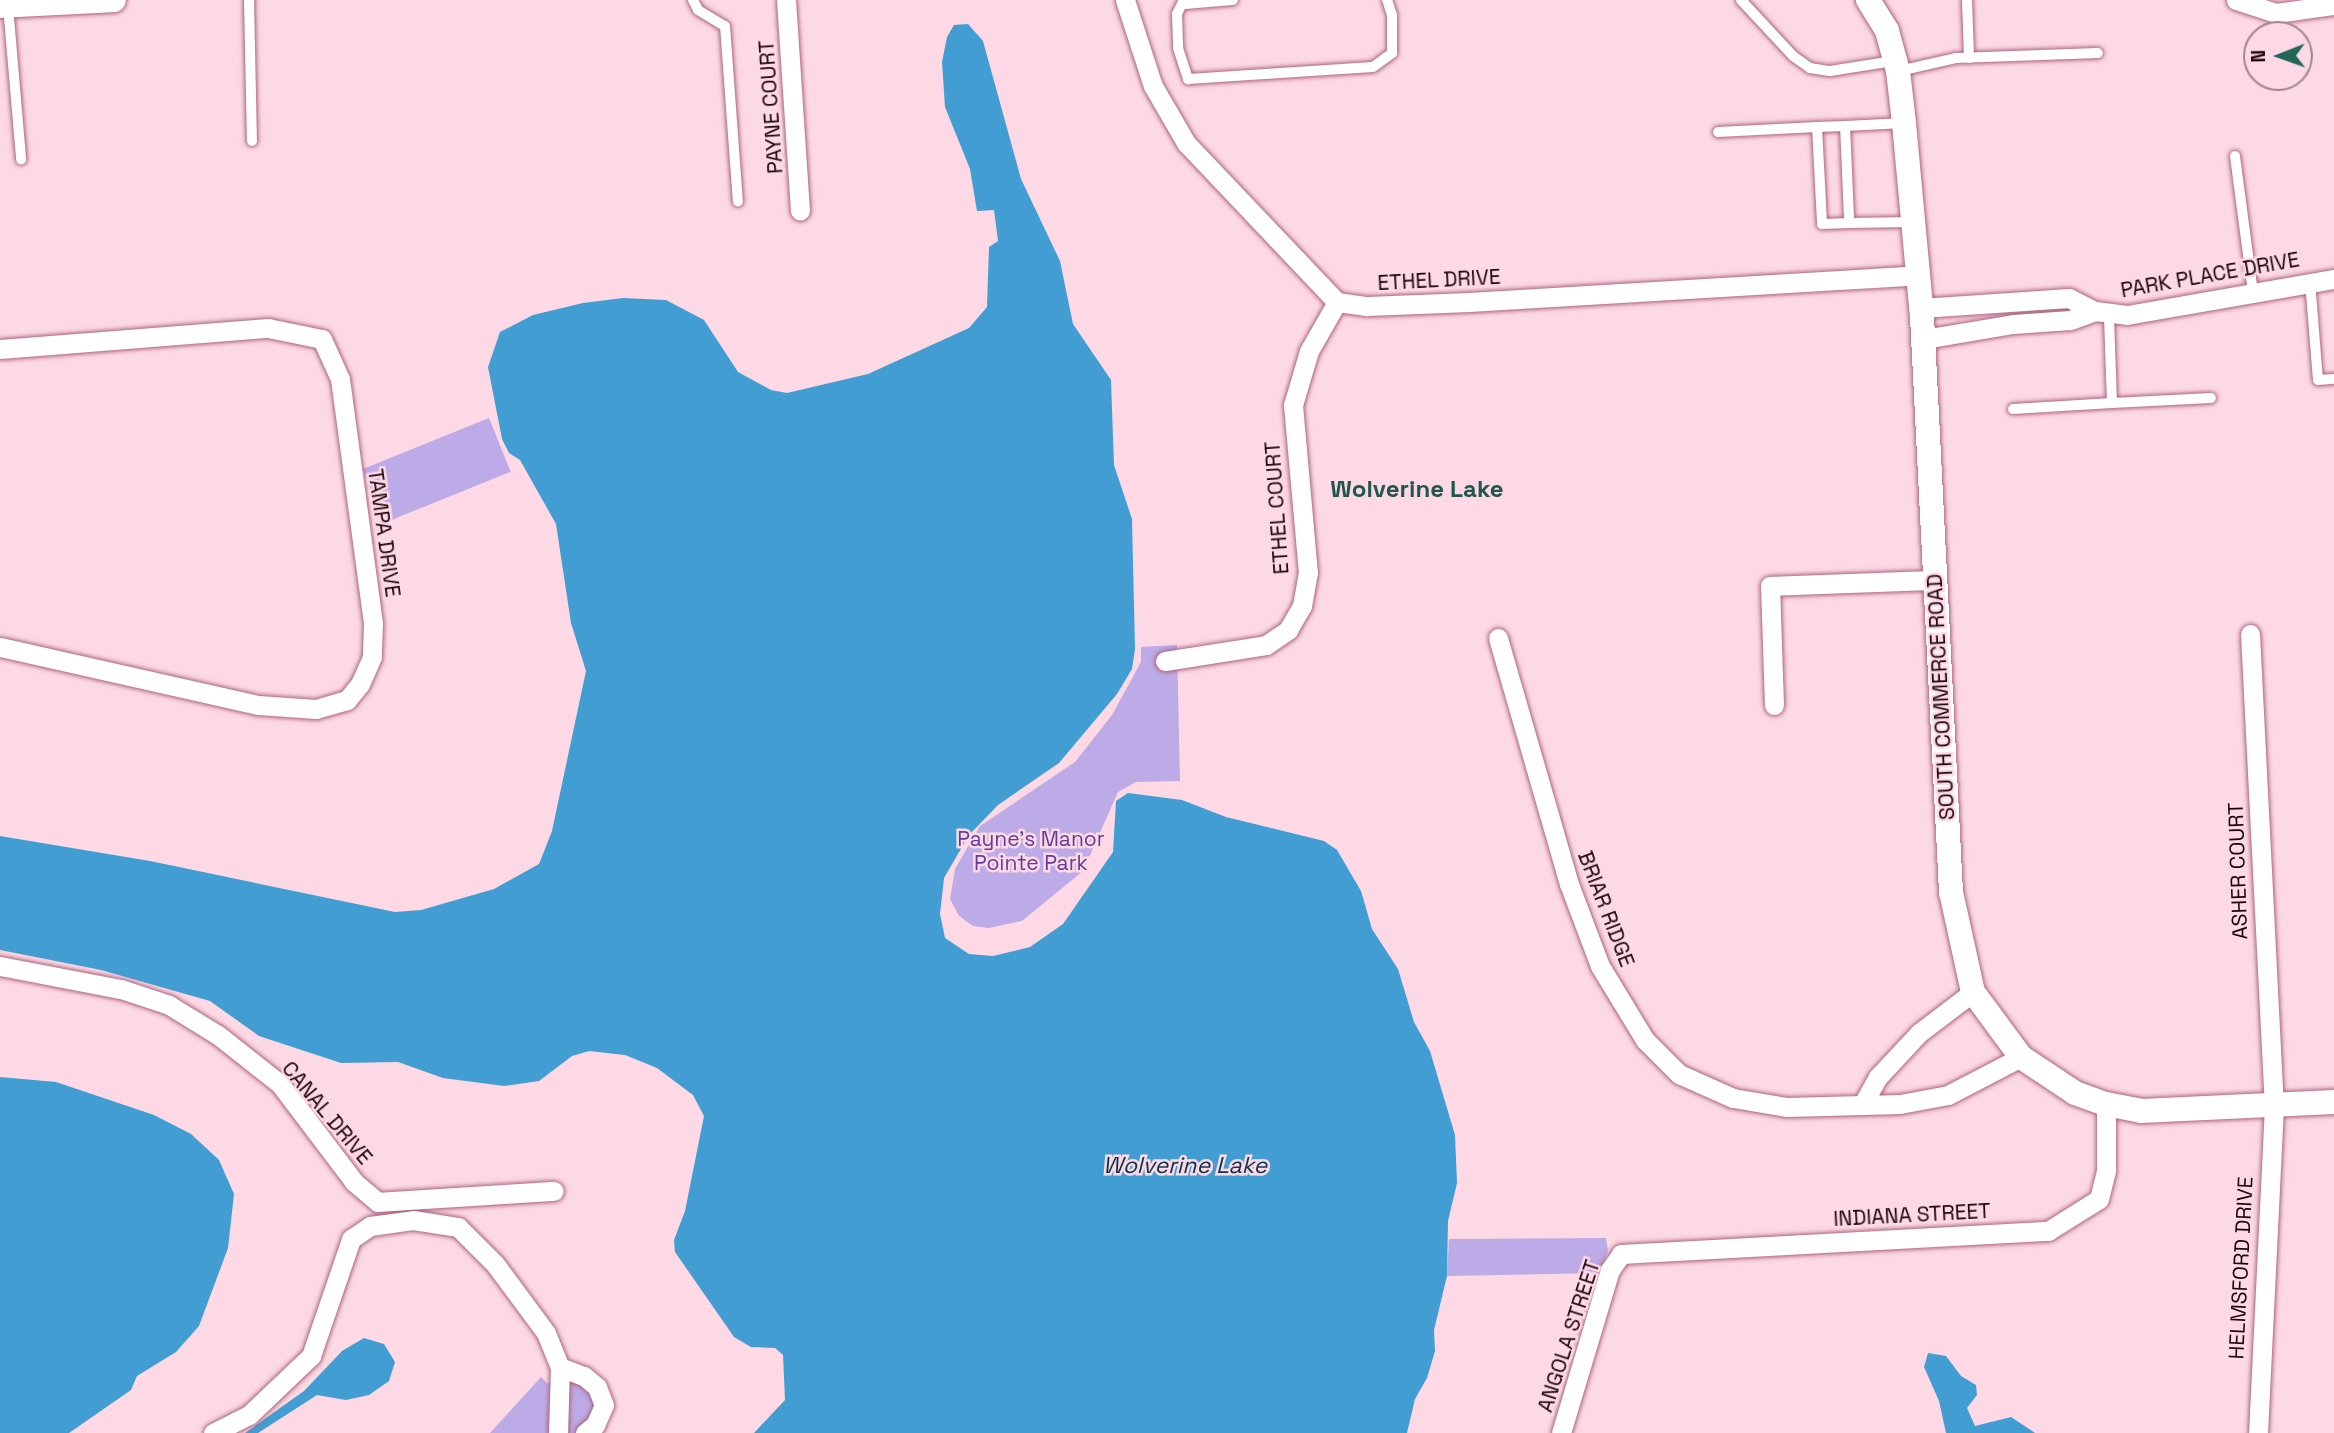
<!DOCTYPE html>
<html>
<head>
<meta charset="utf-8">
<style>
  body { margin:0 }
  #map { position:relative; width:2334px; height:1433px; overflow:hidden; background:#fcd9e4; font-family:"Space Grotesk",sans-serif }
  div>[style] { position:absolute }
  .green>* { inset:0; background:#bcabe7; transform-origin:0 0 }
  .water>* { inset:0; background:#429ed2 }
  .roads { filter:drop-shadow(0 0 2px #af637f) drop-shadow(0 0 2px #af637f) }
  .service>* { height:10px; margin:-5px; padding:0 5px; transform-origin:5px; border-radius:5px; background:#fff }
  .minor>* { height:19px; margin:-9.5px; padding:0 9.5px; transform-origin:9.5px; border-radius:9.5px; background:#fff }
  .tertiary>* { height:24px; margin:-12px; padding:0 12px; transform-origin:12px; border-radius:12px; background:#fff }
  span { translate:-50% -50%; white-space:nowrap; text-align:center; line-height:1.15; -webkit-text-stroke:5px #fcd9e4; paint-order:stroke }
  .street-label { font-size:21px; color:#1b020c }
  .park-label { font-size:21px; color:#603d9a }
  .water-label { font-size:23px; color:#0b3349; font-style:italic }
  .quarter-label { font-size:24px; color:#20564b; font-weight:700 }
  .north { position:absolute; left:2243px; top:21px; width:70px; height:70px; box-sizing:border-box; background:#fcd9e4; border:2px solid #a2838e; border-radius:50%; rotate:269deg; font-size:19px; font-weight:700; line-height:28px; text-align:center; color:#1b020c }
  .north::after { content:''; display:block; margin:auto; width:24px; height:32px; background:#226759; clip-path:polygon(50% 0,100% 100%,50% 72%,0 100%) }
</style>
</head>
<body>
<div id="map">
  <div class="green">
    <i style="left:489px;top:418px;width:58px;height:136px;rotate:68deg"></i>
    <i style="clip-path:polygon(1177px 645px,1180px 781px,1136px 782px,1118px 792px,1083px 871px,1022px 921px,989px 928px,973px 926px,959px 916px,950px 899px,955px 869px,980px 826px,1075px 762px,1112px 715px,1141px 662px,1141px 647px)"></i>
    <i style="clip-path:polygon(1606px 1238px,1608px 1251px,1599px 1273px,1447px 1276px,1449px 1239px)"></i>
    <i style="clip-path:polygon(541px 1377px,548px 1384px,553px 1380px,577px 1379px,590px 1393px,594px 1408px,585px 1426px,575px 1433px,490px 1433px)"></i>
  </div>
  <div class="water">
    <i style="clip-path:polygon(968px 24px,983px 41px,1021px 179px,1060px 261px,1073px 324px,1111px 380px,1114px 465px,1132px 519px,1135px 649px,1132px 669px,1117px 694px,1059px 763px,998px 805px,969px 835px,944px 878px,940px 914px,945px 938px,969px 954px,993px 956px,1030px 947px,1063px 924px,1113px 852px,1116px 801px,1128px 793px,1182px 800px,1226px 817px,1324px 841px,1337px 850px,1361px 891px,1372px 929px,1398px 969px,1414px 1022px,1430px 1051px,1455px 1135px,1457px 1183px,1448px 1221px,1447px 1276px,1434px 1330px,1435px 1351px,1427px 1378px,1415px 1399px,1407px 1433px,754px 1433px,785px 1400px,783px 1355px,775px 1348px,751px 1347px,734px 1337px,675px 1252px,674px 1240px,685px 1211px,704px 1116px,693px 1095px,657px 1068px,625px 1055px,589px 1051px,572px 1056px,539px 1081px,504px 1086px,443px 1078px,398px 1062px,341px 1063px,259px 1036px,210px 1001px,101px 970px,0 950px,0 836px,150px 861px,395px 912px,421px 910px,494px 889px,539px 864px,552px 831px,586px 671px,571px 623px,556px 524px,520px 460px,509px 453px,502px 439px,488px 367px,500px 332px,533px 315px,583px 303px,623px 298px,666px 300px,704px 320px,738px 372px,771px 390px,787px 393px,868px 374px,969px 328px,987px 307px,989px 247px,998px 241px,994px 210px,977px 211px,970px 169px,945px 107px,942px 62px,947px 37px,954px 25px)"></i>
    <i style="clip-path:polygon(0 1077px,56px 1082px,154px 1115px,191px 1134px,219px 1160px,234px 1194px,228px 1248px,199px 1326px,176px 1352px,137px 1376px,131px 1390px,69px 1433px,0 1433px)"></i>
    <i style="clip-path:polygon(364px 1338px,384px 1344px,395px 1362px,389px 1381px,369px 1395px,346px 1400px,317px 1395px,258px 1433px,245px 1433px,304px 1391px,342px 1351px)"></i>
    <i style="clip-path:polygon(1928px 1353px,1946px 1356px,1961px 1376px,1976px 1385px,1977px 1395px,1967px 1408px,1975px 1426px,2011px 1417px,2035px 1433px,1946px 1433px,1939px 1401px,1924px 1367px)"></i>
  </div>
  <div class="roads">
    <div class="service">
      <i style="left:249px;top:0;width:141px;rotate:88.8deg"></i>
      <i style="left:693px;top:0;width:11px;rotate:63deg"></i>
      <i style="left:698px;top:10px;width:31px;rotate:31deg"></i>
      <i style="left:725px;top:26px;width:176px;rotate:85.8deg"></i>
      <i style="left:1184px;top:0;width:16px;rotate:117deg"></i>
      <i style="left:1177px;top:14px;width:34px;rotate:88deg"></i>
      <i style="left:1178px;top:48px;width:33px;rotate:72deg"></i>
      <i style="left:1188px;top:79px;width:185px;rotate:-3.7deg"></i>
      <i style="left:1373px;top:67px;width:24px;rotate:-36deg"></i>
      <i style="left:1392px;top:53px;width:38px;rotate:-90deg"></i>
      <i style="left:1392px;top:15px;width:16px;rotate:-108deg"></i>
      <i style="left:1741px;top:0;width:76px;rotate:47.1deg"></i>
      <i style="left:1793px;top:56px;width:21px;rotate:35deg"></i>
      <i style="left:1810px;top:68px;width:20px;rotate:9deg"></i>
      <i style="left:1830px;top:71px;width:64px;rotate:-9deg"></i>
      <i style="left:1967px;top:0;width:58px;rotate:88deg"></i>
      <i style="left:1185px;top:4px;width:48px;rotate:-4.8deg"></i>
      <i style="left:8px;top:6px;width:154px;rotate:85.1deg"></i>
      <i style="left:1899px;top:71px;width:58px;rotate:-12.8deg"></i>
      <i style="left:1956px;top:58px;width:142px;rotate:-2deg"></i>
      <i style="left:1904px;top:123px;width:59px;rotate:177.1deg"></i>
      <i style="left:1845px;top:126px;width:93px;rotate:87.5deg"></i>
      <i style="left:1849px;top:219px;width:4px;rotate:76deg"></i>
      <i style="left:1850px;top:223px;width:62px;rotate:-0.9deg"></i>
      <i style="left:1845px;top:126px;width:28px;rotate:178deg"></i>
      <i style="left:1817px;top:127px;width:97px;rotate:87deg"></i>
      <i style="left:1822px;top:224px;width:28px;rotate:-2deg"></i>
      <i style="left:1718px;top:132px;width:99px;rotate:-2.9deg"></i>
      <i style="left:2235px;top:156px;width:137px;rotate:82.5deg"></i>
      <i style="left:2310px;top:281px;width:99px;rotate:85.4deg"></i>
      <i style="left:2318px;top:380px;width:16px;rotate:-4deg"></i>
      <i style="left:2112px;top:403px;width:99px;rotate:-2.9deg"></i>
      <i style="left:2013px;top:409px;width:99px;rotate:-3.5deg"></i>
      <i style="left:2112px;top:403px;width:87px;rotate:-92deg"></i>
    </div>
    <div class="minor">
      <i style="left:786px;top:0;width:211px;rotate:86.2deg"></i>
      <i style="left:1125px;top:0;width:90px;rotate:72deg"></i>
      <i style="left:1153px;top:86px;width:66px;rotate:59.9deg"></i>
      <i style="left:1186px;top:143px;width:219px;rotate:46.5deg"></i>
      <i style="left:1337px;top:302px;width:30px;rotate:8deg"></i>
      <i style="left:1367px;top:306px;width:102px;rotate:-2.2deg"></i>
      <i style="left:1469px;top:302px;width:450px;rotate:-3.4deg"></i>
      <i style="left:2236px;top:0;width:42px;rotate:18deg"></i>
      <i style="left:2276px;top:13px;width:59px;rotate:-7.9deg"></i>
      <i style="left:1921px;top:308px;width:148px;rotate:-3.9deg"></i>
      <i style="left:2069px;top:298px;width:29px;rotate:27deg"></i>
      <i style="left:2095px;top:311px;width:27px;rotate:160deg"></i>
      <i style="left:2070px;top:320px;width:57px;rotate:176deg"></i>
      <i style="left:2013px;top:324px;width:91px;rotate:170.5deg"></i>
      <i style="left:2095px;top:311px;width:32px;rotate:7deg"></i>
      <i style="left:2127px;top:315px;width:210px;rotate:-9.9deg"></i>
      <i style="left:0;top:349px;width:269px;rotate:-4.5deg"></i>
      <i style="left:268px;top:328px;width:55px;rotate:11.5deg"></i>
      <i style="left:322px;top:339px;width:44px;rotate:65.8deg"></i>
      <i style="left:340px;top:379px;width:246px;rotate:82.3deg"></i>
      <i style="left:373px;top:623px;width:34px;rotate:92deg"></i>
      <i style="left:372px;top:657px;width:30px;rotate:114deg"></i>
      <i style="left:360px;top:684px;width:21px;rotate:129deg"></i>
      <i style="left:347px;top:700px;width:32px;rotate:164deg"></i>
      <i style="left:316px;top:709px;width:58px;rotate:-176.1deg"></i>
      <i style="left:258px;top:705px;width:264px;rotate:-167.3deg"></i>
      <i style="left:2250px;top:634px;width:473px;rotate:87.1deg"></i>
      <i style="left:2274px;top:1106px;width:327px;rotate:92.8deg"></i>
      <i style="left:1498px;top:638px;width:256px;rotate:73.9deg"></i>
      <i style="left:1569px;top:884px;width:88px;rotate:69.3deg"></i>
      <i style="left:1600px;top:966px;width:87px;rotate:58.7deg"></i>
      <i style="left:1645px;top:1040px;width:48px;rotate:45deg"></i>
      <i style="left:1679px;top:1074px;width:59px;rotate:24deg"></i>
      <i style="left:1733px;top:1098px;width:55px;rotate:9.5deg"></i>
      <i style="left:1787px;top:1107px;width:113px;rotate:-1.5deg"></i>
      <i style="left:1900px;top:1104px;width:49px;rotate:-10.6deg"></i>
      <i style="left:1948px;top:1095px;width:82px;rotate:-27.5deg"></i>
      <i style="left:1165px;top:661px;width:102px;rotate:-9deg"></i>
      <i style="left:1266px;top:645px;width:27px;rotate:-34deg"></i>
      <i style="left:1288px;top:630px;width:28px;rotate:-60deg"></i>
      <i style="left:1302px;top:606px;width:34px;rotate:-80deg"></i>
      <i style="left:1308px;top:573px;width:169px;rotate:-95.1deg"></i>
      <i style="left:1293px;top:405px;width:56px;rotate:-73.5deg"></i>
      <i style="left:1309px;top:351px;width:56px;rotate:-60.3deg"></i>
      <i style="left:1774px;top:705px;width:119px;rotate:-91.9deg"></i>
      <i style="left:1770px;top:586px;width:165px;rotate:-2.1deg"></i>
      <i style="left:0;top:966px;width:123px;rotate:10.8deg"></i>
      <i style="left:121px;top:989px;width:51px;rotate:18.4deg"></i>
      <i style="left:169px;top:1005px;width:57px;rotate:31.5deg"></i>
      <i style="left:218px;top:1035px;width:79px;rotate:38.3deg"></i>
      <i style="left:280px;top:1084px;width:123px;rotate:52.9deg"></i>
      <i style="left:354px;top:1182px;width:31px;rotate:40deg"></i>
      <i style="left:378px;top:1202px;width:176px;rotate:-3.6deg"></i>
      <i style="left:1864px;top:1102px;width:29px;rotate:-61deg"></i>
      <i style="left:1878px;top:1077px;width:60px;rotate:-47deg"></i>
      <i style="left:1919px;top:1033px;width:68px;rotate:-37.2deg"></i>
      <i style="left:560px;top:1367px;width:26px;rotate:21deg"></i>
      <i style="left:584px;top:1376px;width:17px;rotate:40deg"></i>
      <i style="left:597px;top:1387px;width:19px;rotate:69deg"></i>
      <i style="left:604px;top:1405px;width:22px;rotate:114deg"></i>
      <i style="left:595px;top:1425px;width:13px;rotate:141deg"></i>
      <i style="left:213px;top:1433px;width:40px;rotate:-26.6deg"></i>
      <i style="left:249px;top:1415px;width:86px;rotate:-43.6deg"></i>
      <i style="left:311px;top:1356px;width:124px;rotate:-71.1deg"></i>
      <i style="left:351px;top:1239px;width:23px;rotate:-34deg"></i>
      <i style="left:370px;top:1226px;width:43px;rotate:-7.9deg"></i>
      <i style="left:413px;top:1220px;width:46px;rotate:8.8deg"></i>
      <i style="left:458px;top:1227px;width:52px;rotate:45deg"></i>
      <i style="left:495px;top:1264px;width:86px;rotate:53.5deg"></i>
      <i style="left:546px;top:1333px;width:37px;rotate:68deg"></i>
      <i style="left:560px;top:1367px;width:66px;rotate:91.7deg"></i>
      <i style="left:1561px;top:1433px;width:170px;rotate:-73.3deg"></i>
      <i style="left:1610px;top:1270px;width:19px;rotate:-55deg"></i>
      <i style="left:1621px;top:1254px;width:428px;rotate:-3.1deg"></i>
      <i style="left:2048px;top:1231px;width:60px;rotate:-32.1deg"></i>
      <i style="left:2099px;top:1199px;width:30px;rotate:-76deg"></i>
      <i style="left:2106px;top:1170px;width:66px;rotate:-90deg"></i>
    </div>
    <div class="tertiary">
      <i style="left:1868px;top:0;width:36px;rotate:58deg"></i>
      <i style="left:1887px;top:31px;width:41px;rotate:74.6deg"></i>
      <i style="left:1898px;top:71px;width:52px;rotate:83.4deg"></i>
      <i style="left:1904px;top:123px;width:194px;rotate:84.7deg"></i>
      <i style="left:1922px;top:316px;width:577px;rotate:87.12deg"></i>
      <i style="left:1951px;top:892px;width:102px;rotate:77.6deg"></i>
      <i style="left:1973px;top:992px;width:81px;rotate:53.6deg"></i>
      <i style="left:2021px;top:1057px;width:65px;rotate:33.7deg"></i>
      <i style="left:2075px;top:1093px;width:33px;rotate:20deg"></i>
      <i style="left:2106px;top:1104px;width:36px;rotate:11deg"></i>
      <i style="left:2141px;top:1111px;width:193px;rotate:-2.7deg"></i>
      <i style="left:0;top:6px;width:114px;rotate:-3deg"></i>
    </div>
  </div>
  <div class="street-label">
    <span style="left:771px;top:107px;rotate:-94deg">PAYNE COURT</span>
    <span style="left:2210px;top:275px;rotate:-10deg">PARK PLACE DRIVE</span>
    <span style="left:1439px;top:280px;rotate:-3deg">ETHEL DRIVE</span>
    <span style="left:1277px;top:508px;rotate:-94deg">ETHEL COURT</span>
    <span style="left:384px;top:533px;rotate:82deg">TAMPA DRIVE</span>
    <span style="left:1941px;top:697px;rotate:-93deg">SOUTH COMMERCE ROAD</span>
    <span style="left:2238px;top:871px;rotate:-92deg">ASHER COURT</span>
    <span style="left:1606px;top:909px;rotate:69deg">BRIAR RIDGE</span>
    <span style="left:327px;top:1113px;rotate:50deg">CANAL DRIVE</span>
    <span style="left:1912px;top:1215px;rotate:-3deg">INDIANA STREET</span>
    <span style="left:2241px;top:1268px;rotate:-87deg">HELMSFORD DRIVE</span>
    <span style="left:1569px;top:1336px;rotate:-72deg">ANGOLA STREET</span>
  </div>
  <div class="park-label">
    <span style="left:1031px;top:851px">Payne's Manor<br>Pointe Park</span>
  </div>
  <div class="water-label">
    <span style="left:1185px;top:1165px">Wolverine Lake</span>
  </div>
  <div class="quarter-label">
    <span style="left:1417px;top:489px">Wolverine Lake</span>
  </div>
  <div class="north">N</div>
</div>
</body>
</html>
